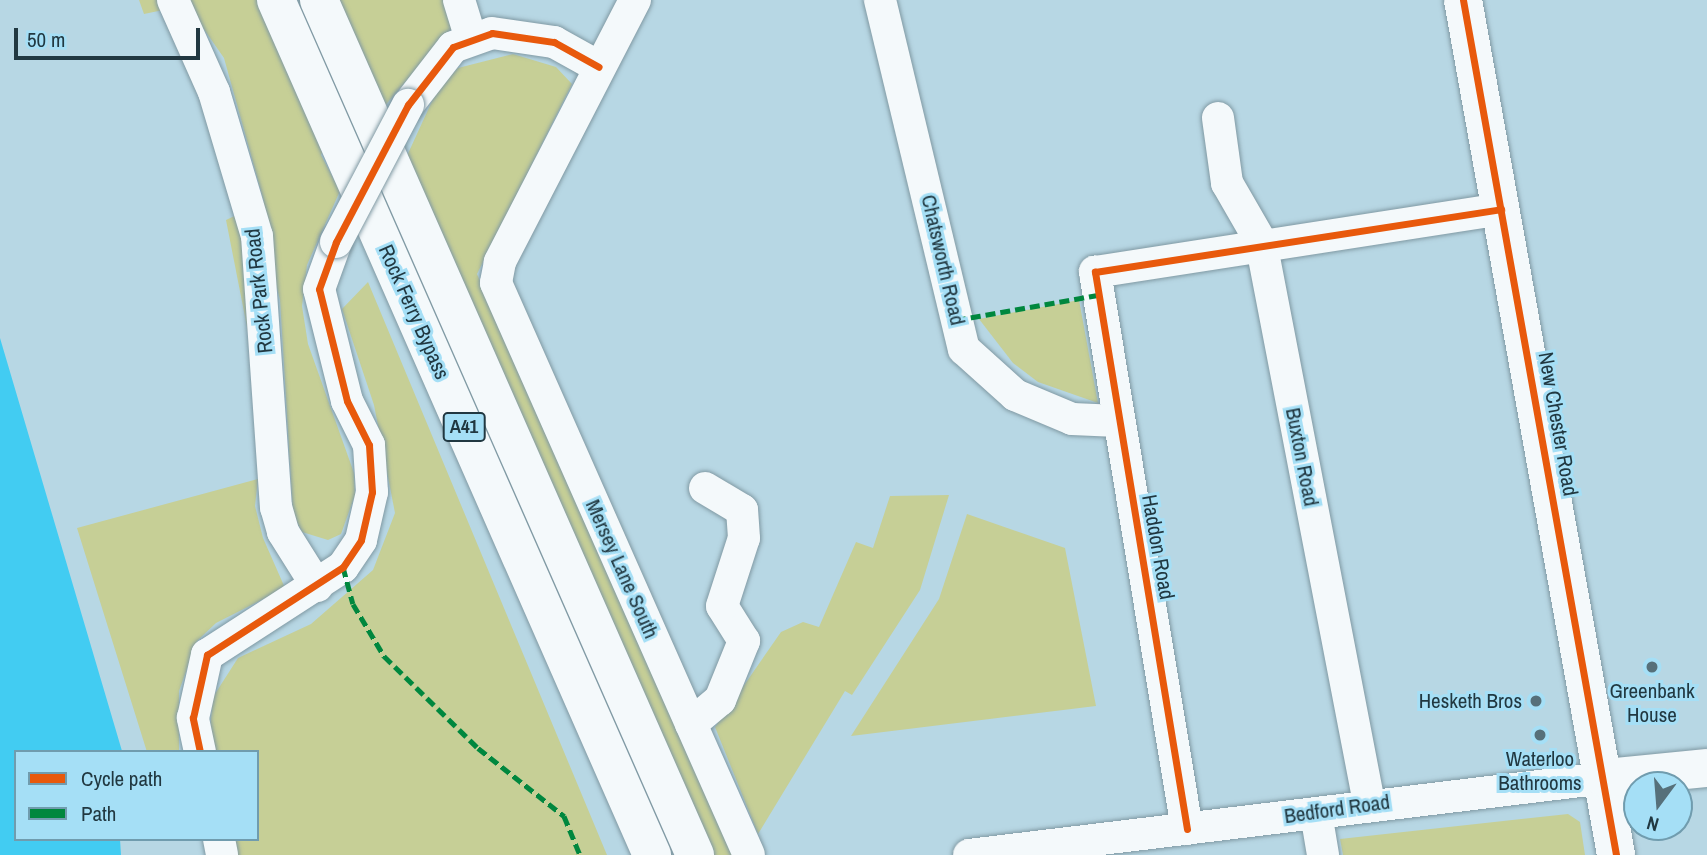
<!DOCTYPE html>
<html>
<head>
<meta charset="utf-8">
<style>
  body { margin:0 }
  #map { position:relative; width:1707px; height:855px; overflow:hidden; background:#b7d7e4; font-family:"Archivo Narrow",sans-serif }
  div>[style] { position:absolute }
  .green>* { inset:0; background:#c6cf96 }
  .water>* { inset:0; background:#42ccf2 }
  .roads { filter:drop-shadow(0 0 2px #8099a3) drop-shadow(0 0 2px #8099a3) }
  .minor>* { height:32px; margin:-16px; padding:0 16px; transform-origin:16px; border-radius:16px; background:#f4f9fb }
  .major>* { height:38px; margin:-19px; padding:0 19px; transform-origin:19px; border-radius:19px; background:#f4f9fb }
  .highway>* { height:38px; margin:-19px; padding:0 19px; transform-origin:19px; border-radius:19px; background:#f4f9fb }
  .bridges { filter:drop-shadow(0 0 2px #8099a3) drop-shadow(0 0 2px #8099a3) }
  .minor-bridge>* { height:32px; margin:-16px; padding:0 16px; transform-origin:16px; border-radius:16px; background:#f4f9fb }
  .quiet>* { height:5px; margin-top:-2.5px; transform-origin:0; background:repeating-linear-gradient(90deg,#00873e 0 10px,transparent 0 15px) }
  .cycleway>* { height:7px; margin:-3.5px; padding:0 3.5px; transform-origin:3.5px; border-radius:3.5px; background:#e8590c }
  .dots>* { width:19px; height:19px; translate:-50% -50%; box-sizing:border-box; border:4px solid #a5dff6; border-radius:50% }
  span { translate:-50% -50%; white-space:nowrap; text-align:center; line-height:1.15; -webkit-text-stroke:6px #a5dff6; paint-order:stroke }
  .shield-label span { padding:2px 5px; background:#a5dff6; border:2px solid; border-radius:5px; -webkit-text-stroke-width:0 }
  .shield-label { font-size:19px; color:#213841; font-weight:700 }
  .street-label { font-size:21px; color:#213841 }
  .poi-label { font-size:21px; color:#213841 }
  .right { translate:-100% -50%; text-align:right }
  .legend { position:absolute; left:14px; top:750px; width:245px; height:91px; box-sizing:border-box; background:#a5dff6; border:2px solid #709cae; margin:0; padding:9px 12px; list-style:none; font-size:21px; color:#213841 }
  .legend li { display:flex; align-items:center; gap:14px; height:35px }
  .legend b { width:35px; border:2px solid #709cae }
  .north { position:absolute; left:1623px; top:771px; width:70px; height:70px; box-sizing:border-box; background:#a5dff6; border:2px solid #709cae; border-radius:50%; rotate:196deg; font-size:19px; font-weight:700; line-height:28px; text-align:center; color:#213841 }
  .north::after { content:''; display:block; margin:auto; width:24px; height:32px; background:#56707a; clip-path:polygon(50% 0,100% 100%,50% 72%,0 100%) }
  .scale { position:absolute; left:14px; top:28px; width:186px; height:32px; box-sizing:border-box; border:4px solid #213841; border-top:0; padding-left:9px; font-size:21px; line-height:24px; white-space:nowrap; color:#213841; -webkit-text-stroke:5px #a5dff6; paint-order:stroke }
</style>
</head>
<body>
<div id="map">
  <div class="green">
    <i style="clip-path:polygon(139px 0,260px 0,325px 146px,321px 155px,340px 191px,307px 265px,302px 306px,308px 344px,354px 473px,355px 495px,341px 534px,328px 540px,302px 532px,293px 514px,280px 300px,271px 264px,248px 332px,226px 220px,264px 202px,224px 58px,187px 5px,144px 14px)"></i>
    <i style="clip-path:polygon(334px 0,448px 0,452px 28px,383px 108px)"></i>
    <i style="clip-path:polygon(513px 54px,556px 67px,572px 84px,477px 274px,734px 855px,711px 855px,406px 158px,438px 88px,458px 68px)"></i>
    <i style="clip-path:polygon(368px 282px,607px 855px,226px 855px,222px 839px,257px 839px,257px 752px,208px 752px,213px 697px,238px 658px,311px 624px,373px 570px,395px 513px,374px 405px,342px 309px)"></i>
    <i style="clip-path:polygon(1079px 300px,1098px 403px,1038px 382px,1013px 363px,979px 319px)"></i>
    <i style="clip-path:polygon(258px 479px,255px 506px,263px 538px,285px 588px,216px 623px,197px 641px,179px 691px,179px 752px,147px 752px,77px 528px)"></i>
    <i style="clip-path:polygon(949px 495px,920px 590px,852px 695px,845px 691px,758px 834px,715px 727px,781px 632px,803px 622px,819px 627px,856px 542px,873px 548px,890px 496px)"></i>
    <i style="clip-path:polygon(967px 514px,1065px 548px,1096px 706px,851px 736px,939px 599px)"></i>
    <i style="clip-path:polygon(1568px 814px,1580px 822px,1585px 855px,1343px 855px,1340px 839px)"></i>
  </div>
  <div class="water">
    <i style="clip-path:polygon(0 338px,122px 751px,16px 752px,16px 839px,120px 839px,121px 855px,0 855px)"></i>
  </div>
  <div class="roads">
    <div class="minor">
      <i style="left:173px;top:0;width:101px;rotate:66deg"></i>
      <i style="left:214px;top:92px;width:150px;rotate:73.4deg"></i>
      <i style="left:257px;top:236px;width:272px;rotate:86deg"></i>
      <i style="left:276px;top:507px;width:26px;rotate:74deg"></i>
      <i style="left:283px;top:532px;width:64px;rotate:57.8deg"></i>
      <i style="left:459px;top:0;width:41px;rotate:72.9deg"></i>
      <i style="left:635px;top:0;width:295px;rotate:117.3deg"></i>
      <i style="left:500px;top:262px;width:21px;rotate:101deg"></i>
      <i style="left:496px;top:283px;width:625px;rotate:66.14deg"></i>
      <i style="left:880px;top:0;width:359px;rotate:76.5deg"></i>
      <i style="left:964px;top:349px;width:69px;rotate:42deg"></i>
      <i style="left:1015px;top:395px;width:62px;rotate:22.8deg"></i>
      <i style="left:1072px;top:419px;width:46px;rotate:2.5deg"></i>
      <i style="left:408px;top:105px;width:73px;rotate:-52.2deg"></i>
      <i style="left:453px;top:47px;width:41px;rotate:-19.7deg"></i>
      <i style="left:492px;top:33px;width:63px;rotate:8.3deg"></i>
      <i style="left:554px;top:42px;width:51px;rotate:29.1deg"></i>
      <i style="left:1218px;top:118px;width:66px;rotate:82.1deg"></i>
      <i style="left:1227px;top:183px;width:68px;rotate:60deg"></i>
      <i style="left:1261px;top:242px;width:571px;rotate:79.1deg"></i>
      <i style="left:691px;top:724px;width:38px;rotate:-40deg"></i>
      <i style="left:720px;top:700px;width:64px;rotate:-67.9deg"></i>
      <i style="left:744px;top:641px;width:41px;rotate:-122.2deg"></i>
      <i style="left:722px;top:606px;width:71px;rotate:-72.1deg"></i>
      <i style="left:744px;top:538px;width:28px;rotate:-94deg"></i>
      <i style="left:742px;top:510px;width:43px;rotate:-149.3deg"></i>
      <i style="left:200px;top:752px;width:35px;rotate:-102deg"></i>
      <i style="left:193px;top:718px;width:65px;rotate:-77.5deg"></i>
      <i style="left:207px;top:655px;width:162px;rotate:-32.9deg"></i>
      <i style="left:343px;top:567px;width:32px;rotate:-56deg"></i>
      <i style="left:361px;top:540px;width:49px;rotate:-77.1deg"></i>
      <i style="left:372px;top:492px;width:47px;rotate:-93.7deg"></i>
      <i style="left:369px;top:445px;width:49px;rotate:-116.6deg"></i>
      <i style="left:347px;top:401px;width:115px;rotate:-104deg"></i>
      <i style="left:319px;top:289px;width:50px;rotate:-70.1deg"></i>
      <i style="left:1316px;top:813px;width:43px;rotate:80.5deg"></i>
      <i style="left:1187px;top:829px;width:565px;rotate:-99.38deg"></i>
      <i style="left:1095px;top:272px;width:411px;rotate:-8.8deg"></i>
      <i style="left:219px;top:839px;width:16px;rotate:79deg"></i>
      <i style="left:969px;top:855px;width:641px;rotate:-6.9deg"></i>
    </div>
    <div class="major">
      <i style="left:1463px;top:0;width:869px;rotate:79.85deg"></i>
      <i style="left:1605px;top:778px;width:102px;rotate:-5.6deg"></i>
    </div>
    <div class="highway">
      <i style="left:276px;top:0;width:934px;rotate:66.26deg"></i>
      <i style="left:319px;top:0;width:934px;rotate:66.26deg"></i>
    </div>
  </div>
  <div class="bridges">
    <div class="minor-bridge">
      <i style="left:336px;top:242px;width:155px;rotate:-62.3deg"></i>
    </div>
  </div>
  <div class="quiet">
    <i style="left:956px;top:320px;width:144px;rotate:-10deg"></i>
    <i style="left:343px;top:567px;width:38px;rotate:75deg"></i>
    <i style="left:353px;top:604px;width:61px;rotate:59.2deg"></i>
    <i style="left:384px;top:656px;width:132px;rotate:44.4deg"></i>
    <i style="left:478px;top:748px;width:110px;rotate:38.3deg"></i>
    <i style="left:564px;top:816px;width:42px;rotate:67.7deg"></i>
  </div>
  <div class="cycleway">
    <i style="left:1463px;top:0;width:869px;rotate:79.85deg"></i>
    <i style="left:200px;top:752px;width:35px;rotate:-102deg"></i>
    <i style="left:193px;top:718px;width:65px;rotate:-77.5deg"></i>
    <i style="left:207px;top:655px;width:162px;rotate:-32.9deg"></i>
    <i style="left:343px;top:567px;width:32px;rotate:-56deg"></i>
    <i style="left:361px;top:540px;width:49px;rotate:-77.1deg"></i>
    <i style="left:372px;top:492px;width:47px;rotate:-93.7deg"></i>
    <i style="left:369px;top:445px;width:49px;rotate:-116.6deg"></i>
    <i style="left:347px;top:401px;width:115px;rotate:-104deg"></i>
    <i style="left:319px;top:289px;width:50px;rotate:-70.1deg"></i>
    <i style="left:336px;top:242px;width:155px;rotate:-62.3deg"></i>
    <i style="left:408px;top:105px;width:73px;rotate:-52.2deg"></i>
    <i style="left:453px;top:47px;width:41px;rotate:-19.7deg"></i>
    <i style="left:492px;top:33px;width:63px;rotate:8.3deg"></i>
    <i style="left:554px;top:42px;width:51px;rotate:29.1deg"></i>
    <i style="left:1187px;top:829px;width:565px;rotate:-99.38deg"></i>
    <i style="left:1095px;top:272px;width:411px;rotate:-8.8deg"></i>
  </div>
  <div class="dots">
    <i style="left:1652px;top:667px;background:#56707a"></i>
    <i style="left:1536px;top:701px;background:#56707a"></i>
    <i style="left:1540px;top:735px;background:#56707a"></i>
  </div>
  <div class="shield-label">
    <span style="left:464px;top:427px">A41</span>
  </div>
  <div class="street-label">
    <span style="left:943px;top:260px;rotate:77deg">Chatsworth Road</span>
    <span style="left:259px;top:291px;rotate:-96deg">Rock Park Road</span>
    <span style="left:414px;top:312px;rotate:66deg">Rock Ferry Bypass</span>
    <span style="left:1558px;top:424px;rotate:80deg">New Chester Road</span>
    <span style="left:1302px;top:457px;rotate:79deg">Buxton Road</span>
    <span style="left:1158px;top:547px;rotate:80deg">Haddon Road</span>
    <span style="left:622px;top:569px;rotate:66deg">Mersey Lane South</span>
    <span style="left:1337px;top:809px;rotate:-8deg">Bedford Road</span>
  </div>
  <div class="poi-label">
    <span style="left:1652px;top:703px">Greenbank<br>House</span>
    <span class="right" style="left:1522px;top:701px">Hesketh Bros</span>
    <span style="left:1540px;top:771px">Waterloo<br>Bathrooms</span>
  </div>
  <ul class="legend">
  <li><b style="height:9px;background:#e8590c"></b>Cycle path</li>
  <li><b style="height:9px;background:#00873e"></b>Path</li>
  </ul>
  <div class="north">N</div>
  <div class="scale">50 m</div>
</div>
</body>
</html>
